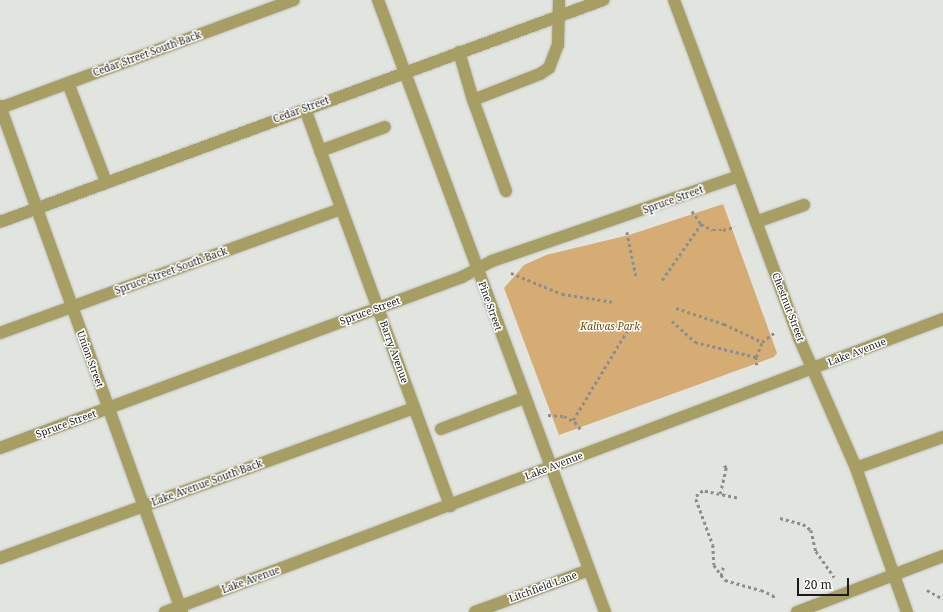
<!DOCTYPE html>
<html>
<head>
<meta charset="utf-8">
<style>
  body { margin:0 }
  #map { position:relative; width:943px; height:612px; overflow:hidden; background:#e2e4e0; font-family:"Noto Serif",serif }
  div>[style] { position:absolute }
  .green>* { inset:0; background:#d5ad74 }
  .path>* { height:2.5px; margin-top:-1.25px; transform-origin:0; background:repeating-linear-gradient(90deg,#8c8e8b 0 3px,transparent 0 6px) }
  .roads { filter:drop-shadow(0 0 1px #bec0bc) drop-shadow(0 0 1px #bec0bc) }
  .minor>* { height:12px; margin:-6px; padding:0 6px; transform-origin:6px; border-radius:6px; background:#a79e63 }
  span { translate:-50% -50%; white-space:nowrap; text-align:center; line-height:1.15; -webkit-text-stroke:3px #fff; paint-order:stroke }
  .street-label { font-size:10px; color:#1a1b1a }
  .park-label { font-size:10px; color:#694703; font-style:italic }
  .scale { position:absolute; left:797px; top:578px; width:52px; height:18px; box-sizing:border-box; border:2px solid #1a1b1a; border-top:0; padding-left:5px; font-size:12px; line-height:14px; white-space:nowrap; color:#1a1b1a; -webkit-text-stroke:3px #fff; paint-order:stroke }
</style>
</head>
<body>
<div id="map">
  <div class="green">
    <i style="clip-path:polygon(723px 204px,777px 353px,774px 357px,559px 435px,504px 288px,524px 265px,546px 255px,629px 235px)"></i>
  </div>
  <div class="path">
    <i style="left:692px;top:211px;width:16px;rotate:55deg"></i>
    <i style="left:701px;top:224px;width:13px;rotate:27deg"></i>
    <i style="left:713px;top:230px;width:10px"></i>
    <i style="left:723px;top:230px;width:12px;rotate:-14deg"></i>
    <i style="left:627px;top:232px;width:45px;rotate:78.4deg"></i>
    <i style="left:511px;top:273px;width:55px;rotate:22.4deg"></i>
    <i style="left:562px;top:294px;width:53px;rotate:8.7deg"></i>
    <i style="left:662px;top:280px;width:68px;rotate:-55.1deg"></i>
    <i style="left:676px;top:308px;width:51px;rotate:18.4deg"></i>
    <i style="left:724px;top:324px;width:42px;rotate:25.3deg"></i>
    <i style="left:762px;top:342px;width:15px;rotate:-37deg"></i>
    <i style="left:672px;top:321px;width:31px;rotate:42deg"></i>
    <i style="left:695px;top:342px;width:63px;rotate:13.8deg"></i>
    <i style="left:756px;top:357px;width:8px;rotate:83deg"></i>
    <i style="left:756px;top:357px;width:16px;rotate:-68deg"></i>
    <i style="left:548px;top:415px;width:16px;rotate:4deg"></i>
    <i style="left:564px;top:416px;width:13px;rotate:29deg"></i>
    <i style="left:575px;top:422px;width:11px;rotate:52deg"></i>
    <i style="left:573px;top:420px;width:104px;rotate:-58.8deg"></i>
    <i style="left:720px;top:494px;width:27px;rotate:-77deg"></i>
    <i style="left:726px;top:468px;width:4px;rotate:-124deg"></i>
    <i style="left:737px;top:498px;width:35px;rotate:-168deg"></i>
    <i style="left:703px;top:491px;width:6px;rotate:149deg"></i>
    <i style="left:698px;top:494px;width:5px;rotate:112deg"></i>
    <i style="left:696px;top:499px;width:49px;rotate:69.7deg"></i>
    <i style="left:713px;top:545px;width:20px;rotate:87deg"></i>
    <i style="left:714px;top:565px;width:19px;rotate:54deg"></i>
    <i style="left:725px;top:580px;width:37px;rotate:16deg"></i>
    <i style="left:761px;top:590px;width:13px;rotate:23deg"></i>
    <i style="left:773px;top:595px;width:4px;rotate:63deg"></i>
    <i style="left:780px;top:518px;width:24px;rotate:15deg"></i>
    <i style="left:803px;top:524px;width:10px;rotate:37deg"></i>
    <i style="left:811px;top:530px;width:22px;rotate:77deg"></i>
    <i style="left:816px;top:551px;width:32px;rotate:55deg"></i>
    <i style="left:721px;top:576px;width:9px;rotate:-77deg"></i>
    <i style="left:927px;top:590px;width:18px;rotate:29deg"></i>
  </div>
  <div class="roads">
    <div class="minor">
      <i style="left:378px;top:0;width:653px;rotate:69.65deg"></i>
      <i style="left:674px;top:0;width:360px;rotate:69.7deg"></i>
      <i style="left:799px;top:338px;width:142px;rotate:66.3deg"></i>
      <i style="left:856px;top:468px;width:153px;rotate:70.5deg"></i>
      <i style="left:459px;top:52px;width:50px;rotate:73.7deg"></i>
      <i style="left:68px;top:83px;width:106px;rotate:69deg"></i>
      <i style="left:0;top:106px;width:538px;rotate:70.22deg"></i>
      <i style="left:0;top:108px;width:313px;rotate:-20.2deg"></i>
      <i style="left:305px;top:109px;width:423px;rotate:69.9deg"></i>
      <i style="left:320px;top:151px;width:69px;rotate:-20.3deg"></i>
      <i style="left:506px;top:191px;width:97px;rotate:-109.9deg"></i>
      <i style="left:473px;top:100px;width:72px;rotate:-21.2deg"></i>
      <i style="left:540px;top:74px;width:11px;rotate:-34deg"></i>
      <i style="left:549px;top:68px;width:25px;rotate:-69deg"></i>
      <i style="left:558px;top:45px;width:45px;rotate:-88.7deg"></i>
      <i style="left:0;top:222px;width:643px;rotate:-20.21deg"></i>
      <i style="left:756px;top:222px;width:51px;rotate:-19.5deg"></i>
      <i style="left:0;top:333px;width:363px;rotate:-20deg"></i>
      <i style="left:441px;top:429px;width:89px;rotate:-20.5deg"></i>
      <i style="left:0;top:448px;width:493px;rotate:-20.3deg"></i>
      <i style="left:462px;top:277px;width:34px;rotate:-28deg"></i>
      <i style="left:492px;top:261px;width:261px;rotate:-19deg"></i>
      <i style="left:856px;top:468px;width:92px;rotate:-19.6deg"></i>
      <i style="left:0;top:558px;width:440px;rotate:-19.9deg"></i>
      <i style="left:165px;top:612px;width:831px;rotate:-20.64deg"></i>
      <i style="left:475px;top:612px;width:121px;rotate:-20.2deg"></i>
      <i style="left:797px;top:612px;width:156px;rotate:-21deg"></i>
    </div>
  </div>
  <div class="street-label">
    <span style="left:147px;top:54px;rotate:-20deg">Cedar Street South Back</span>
    <span style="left:301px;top:110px;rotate:-20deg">Cedar Street</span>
    <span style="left:673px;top:200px;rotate:-20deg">Spruce Street</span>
    <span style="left:171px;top:271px;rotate:-20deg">Spruce Street South Back</span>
    <span style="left:490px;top:306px;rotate:70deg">Pine Street</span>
    <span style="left:788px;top:307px;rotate:69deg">Chestnut Street</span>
    <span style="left:370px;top:311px;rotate:-20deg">Spruce Street</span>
    <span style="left:394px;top:352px;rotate:70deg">Barry Avenue</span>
    <span style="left:857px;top:352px;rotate:-21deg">Lake Avenue</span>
    <span style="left:90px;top:359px;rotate:70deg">Union Street</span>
    <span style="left:66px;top:424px;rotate:-20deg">Spruce Street</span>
    <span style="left:554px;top:466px;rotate:-21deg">Lake Avenue</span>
    <span style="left:207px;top:483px;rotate:-20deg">Lake Avenue South Back</span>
    <span style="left:251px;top:580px;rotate:-20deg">Lake Avenue</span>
    <span style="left:543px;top:587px;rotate:-20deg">Litchfield Lane</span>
  </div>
  <div class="park-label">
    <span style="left:610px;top:327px">Kalivas Park</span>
  </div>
  <div class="scale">20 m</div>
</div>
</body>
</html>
